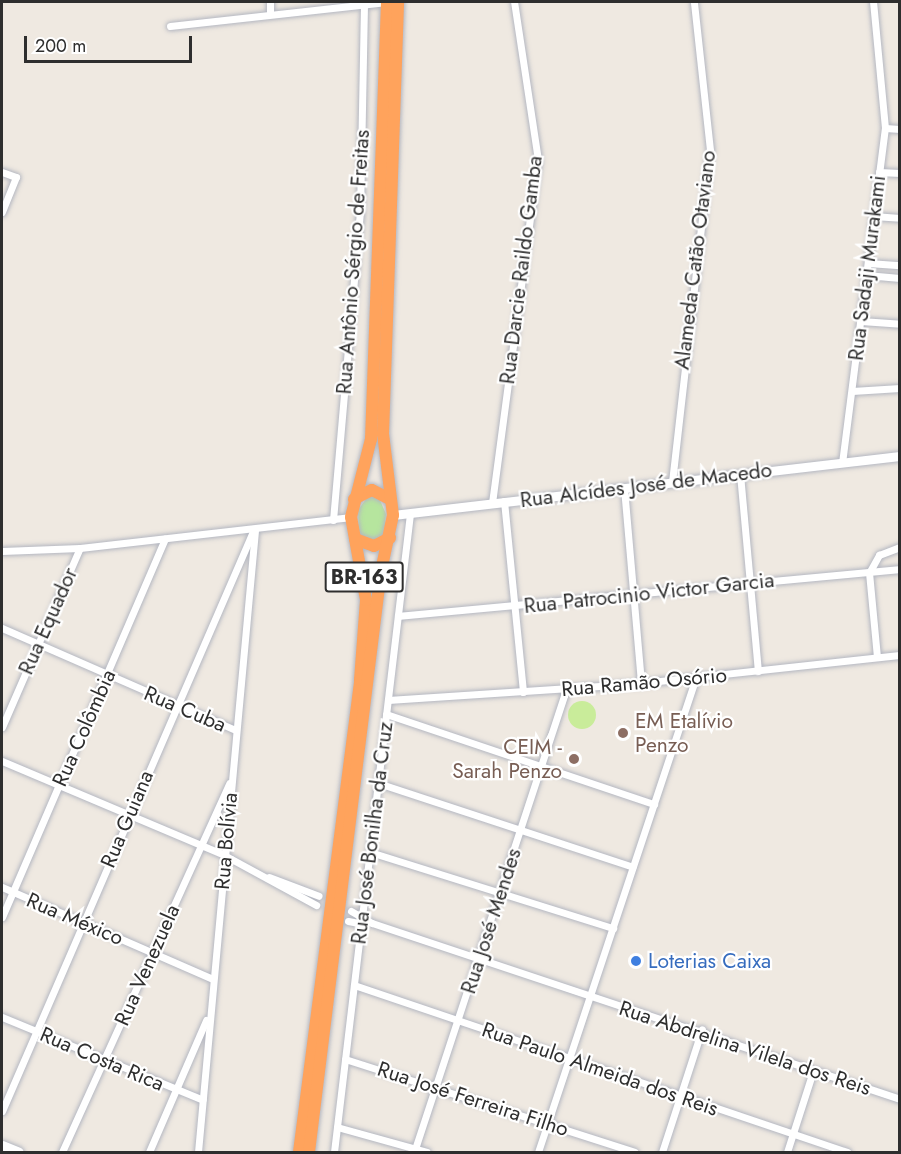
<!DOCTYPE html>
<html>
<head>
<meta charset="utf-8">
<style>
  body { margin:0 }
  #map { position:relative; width:901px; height:1154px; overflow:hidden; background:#efe9e1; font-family:Jost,sans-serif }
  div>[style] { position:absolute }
  .green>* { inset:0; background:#b6e59e }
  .pitch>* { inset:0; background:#c9ec9a }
  .round { border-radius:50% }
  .roads { filter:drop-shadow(0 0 2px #b4b7c1) drop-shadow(0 0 2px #b4b7c1) }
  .street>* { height:7px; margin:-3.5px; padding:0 3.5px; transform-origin:3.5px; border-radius:3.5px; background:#fff }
  .secondary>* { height:9px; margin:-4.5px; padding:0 4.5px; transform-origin:4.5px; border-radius:4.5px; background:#fff }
  .highway>* { height:12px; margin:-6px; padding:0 6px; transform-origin:6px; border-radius:6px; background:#ffa35c }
  .dots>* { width:16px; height:16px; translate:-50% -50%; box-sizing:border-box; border:3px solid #fff; border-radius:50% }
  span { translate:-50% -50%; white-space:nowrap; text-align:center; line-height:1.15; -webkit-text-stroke:4.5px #fff; paint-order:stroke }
  .shield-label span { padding:2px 4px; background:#fff; border:2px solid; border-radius:4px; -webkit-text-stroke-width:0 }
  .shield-label { font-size:20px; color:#2e2e2e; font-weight:700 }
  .street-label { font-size:21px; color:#2e2e2e }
  .education-label { font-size:21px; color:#785e54 }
  .left { translate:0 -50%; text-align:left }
  .right { translate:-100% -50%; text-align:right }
  .shop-label { font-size:21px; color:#366cbe }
  .frame { position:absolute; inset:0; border:3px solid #2e2e2e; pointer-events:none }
  .scale { position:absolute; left:24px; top:36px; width:168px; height:27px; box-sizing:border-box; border:3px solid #2e2e2e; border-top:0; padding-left:8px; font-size:18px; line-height:21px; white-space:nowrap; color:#2e2e2e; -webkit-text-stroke:4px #fff; paint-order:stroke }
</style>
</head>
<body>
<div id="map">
  <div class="green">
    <i style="clip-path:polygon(369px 495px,379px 498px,386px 514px,384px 536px,375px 544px,359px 535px,358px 510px)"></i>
  </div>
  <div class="pitch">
    <i class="round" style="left:568px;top:701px;width:28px;height:28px"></i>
  </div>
  <div class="roads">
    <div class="street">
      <i style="left:270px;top:14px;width:12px;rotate:-90deg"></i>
      <i style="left:170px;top:26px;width:218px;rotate:-6.3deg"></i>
      <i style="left:885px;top:128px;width:15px;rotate:4deg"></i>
      <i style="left:2px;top:172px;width:15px;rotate:20deg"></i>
      <i style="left:16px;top:177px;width:38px;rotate:112deg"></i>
      <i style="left:879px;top:172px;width:21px;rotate:3deg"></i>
      <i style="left:873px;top:216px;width:27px;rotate:4deg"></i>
      <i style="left:868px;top:263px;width:32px;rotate:4deg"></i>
      <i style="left:866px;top:275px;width:34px;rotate:5deg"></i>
      <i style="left:861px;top:321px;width:39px;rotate:4deg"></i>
      <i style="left:852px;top:391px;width:48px;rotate:-3.6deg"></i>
      <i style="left:842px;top:463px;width:338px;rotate:-82.7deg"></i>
      <i style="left:885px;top:128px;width:127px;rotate:-95.4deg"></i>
      <i style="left:740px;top:474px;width:198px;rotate:84.8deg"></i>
      <i style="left:672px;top:482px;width:334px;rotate:-83.5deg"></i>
      <i style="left:710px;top:150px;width:149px;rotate:-96.2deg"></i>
      <i style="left:624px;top:488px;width:196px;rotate:85deg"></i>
      <i style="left:504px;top:501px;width:192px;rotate:84.3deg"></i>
      <i style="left:492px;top:503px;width:346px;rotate:-82.4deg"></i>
      <i style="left:538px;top:160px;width:160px;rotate:-98.6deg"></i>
      <i style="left:333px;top:520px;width:308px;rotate:-85deg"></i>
      <i style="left:360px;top:213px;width:209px;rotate:-88.9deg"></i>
      <i style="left:2px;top:551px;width:78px;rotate:-2.2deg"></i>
      <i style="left:80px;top:548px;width:273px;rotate:-6.5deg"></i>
      <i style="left:398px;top:616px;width:504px;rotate:-5.35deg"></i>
      <i style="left:2px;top:628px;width:255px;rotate:23.6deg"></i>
      <i style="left:877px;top:657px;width:84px;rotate:-95.4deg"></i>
      <i style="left:869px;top:573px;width:21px;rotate:-61deg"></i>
      <i style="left:879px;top:555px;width:22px;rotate:-21deg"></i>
      <i style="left:388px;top:700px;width:254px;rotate:-3.8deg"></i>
      <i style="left:641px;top:683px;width:261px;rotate:-6.2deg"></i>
      <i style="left:386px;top:714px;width:283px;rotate:18.6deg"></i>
      <i style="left:2px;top:727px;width:195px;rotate:-66.5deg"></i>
      <i style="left:2px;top:761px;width:241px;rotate:22.9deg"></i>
      <i style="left:224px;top:855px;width:105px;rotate:28.5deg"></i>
      <i style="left:378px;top:783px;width:268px;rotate:18.2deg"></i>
      <i style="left:370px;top:852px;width:255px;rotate:17.4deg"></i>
      <i style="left:269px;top:877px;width:53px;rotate:20.8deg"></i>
      <i style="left:2px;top:887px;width:230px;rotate:23.6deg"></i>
      <i style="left:351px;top:911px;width:24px;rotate:30deg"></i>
      <i style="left:372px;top:923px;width:557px;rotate:18.43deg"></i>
      <i style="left:2px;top:917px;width:412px;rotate:-66.7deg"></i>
      <i style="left:348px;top:921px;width:16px;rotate:11deg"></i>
      <i style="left:354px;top:985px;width:521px;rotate:18.71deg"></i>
      <i style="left:2px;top:1017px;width:217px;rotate:22.4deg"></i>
      <i style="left:345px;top:1059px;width:304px;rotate:17.8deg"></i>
      <i style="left:2px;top:1111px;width:634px;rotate:-66.59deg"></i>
      <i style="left:337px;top:1127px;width:93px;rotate:15.5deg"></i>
      <i style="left:62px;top:1152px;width:405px;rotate:-65.6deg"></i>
      <i style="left:149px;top:1152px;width:144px;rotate:-66.6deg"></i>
      <i style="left:198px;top:1152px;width:624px;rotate:-84.76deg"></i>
      <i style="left:334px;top:1152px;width:643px;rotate:-83.21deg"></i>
      <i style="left:414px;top:1152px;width:487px;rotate:-71.8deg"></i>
      <i style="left:538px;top:1152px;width:501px;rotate:-71.6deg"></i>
      <i style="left:662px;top:1152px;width:129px;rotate:-72deg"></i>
      <i style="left:787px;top:1152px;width:85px;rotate:-72.2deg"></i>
    </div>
    <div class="secondary">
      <i style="left:393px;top:515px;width:510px;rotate:-6.64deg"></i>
      <i style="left:2px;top:1145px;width:18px;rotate:22deg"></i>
    </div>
    <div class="highway">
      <i style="left:354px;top:499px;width:20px;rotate:-27deg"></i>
      <i style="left:372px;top:490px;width:18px;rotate:27deg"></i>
      <i style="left:355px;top:539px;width:20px;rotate:20deg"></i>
      <i style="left:374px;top:546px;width:18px;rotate:-27deg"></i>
      <i style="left:299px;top:1152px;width:476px;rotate:-82.6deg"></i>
      <i style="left:360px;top:680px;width:80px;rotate:-85.7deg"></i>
      <i style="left:366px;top:600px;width:84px;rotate:-100.2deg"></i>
      <i style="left:351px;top:517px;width:81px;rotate:-75.6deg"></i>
      <i style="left:371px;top:439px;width:437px;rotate:-87.9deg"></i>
      <i style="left:309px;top:1152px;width:585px;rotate:-82.94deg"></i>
      <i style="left:381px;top:571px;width:57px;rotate:-77.9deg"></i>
      <i style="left:393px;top:515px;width:82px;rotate:-97deg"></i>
      <i style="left:383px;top:434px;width:432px;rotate:-88deg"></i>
    </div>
  </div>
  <div class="dots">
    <i style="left:623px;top:733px;background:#8d6e63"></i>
    <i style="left:574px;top:759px;background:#8d6e63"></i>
    <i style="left:636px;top:961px;background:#3f7fe0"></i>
  </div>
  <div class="shield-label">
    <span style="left:364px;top:577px">BR-163</span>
  </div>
  <div class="street-label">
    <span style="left:695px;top:260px;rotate:-83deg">Alameda Catão Otaviano</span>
    <span style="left:353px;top:262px;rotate:-86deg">Rua Antônio Sérgio de Freitas</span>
    <span style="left:867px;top:268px;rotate:-83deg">Rua Sadaji Murakami</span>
    <span style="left:521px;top:270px;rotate:-83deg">Rua Darcie Raildo Gamba</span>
    <span style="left:646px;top:485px;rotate:-7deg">Rua Alcídes José de Macedo</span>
    <span style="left:649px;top:593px;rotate:-6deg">Rua Patrocinio Victor Garcia</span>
    <span style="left:48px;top:621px;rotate:-66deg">Rua Equador</span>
    <span style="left:644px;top:682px;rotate:-5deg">Rua Ramão Osório</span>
    <span style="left:185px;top:709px;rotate:23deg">Rua Cuba</span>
    <span style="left:84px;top:728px;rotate:-66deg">Rua Colômbia</span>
    <span style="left:127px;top:819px;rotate:-67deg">Rua Guiana</span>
    <span style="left:372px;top:833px;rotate:-83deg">Rua José Bonilha da Cruz</span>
    <span style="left:226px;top:841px;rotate:-85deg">Rua Bolívia</span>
    <span style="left:75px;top:919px;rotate:23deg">Rua México</span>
    <span style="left:491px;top:921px;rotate:-72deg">Rua José Mendes</span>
    <span style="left:147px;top:965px;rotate:-66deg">Rua Venezuela</span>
    <span style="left:745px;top:1048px;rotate:18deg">Rua Abdrelina Vilela dos Reis</span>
    <span style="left:102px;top:1059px;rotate:23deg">Rua Costa Rica</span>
    <span style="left:600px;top:1069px;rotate:19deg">Rua Paulo Almeida dos Reis</span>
    <span style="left:473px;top:1099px;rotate:18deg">Rua José Ferreira Filho</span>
  </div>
  <div class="education-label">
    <span class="left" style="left:635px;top:733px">EM Etalívio<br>Penzo</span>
    <span class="right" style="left:562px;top:759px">CEIM -<br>Sarah Penzo</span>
  </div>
  <div class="shop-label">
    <span class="left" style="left:648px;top:961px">Loterias Caixa</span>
  </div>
  <div class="frame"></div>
  <div class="scale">200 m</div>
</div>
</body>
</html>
